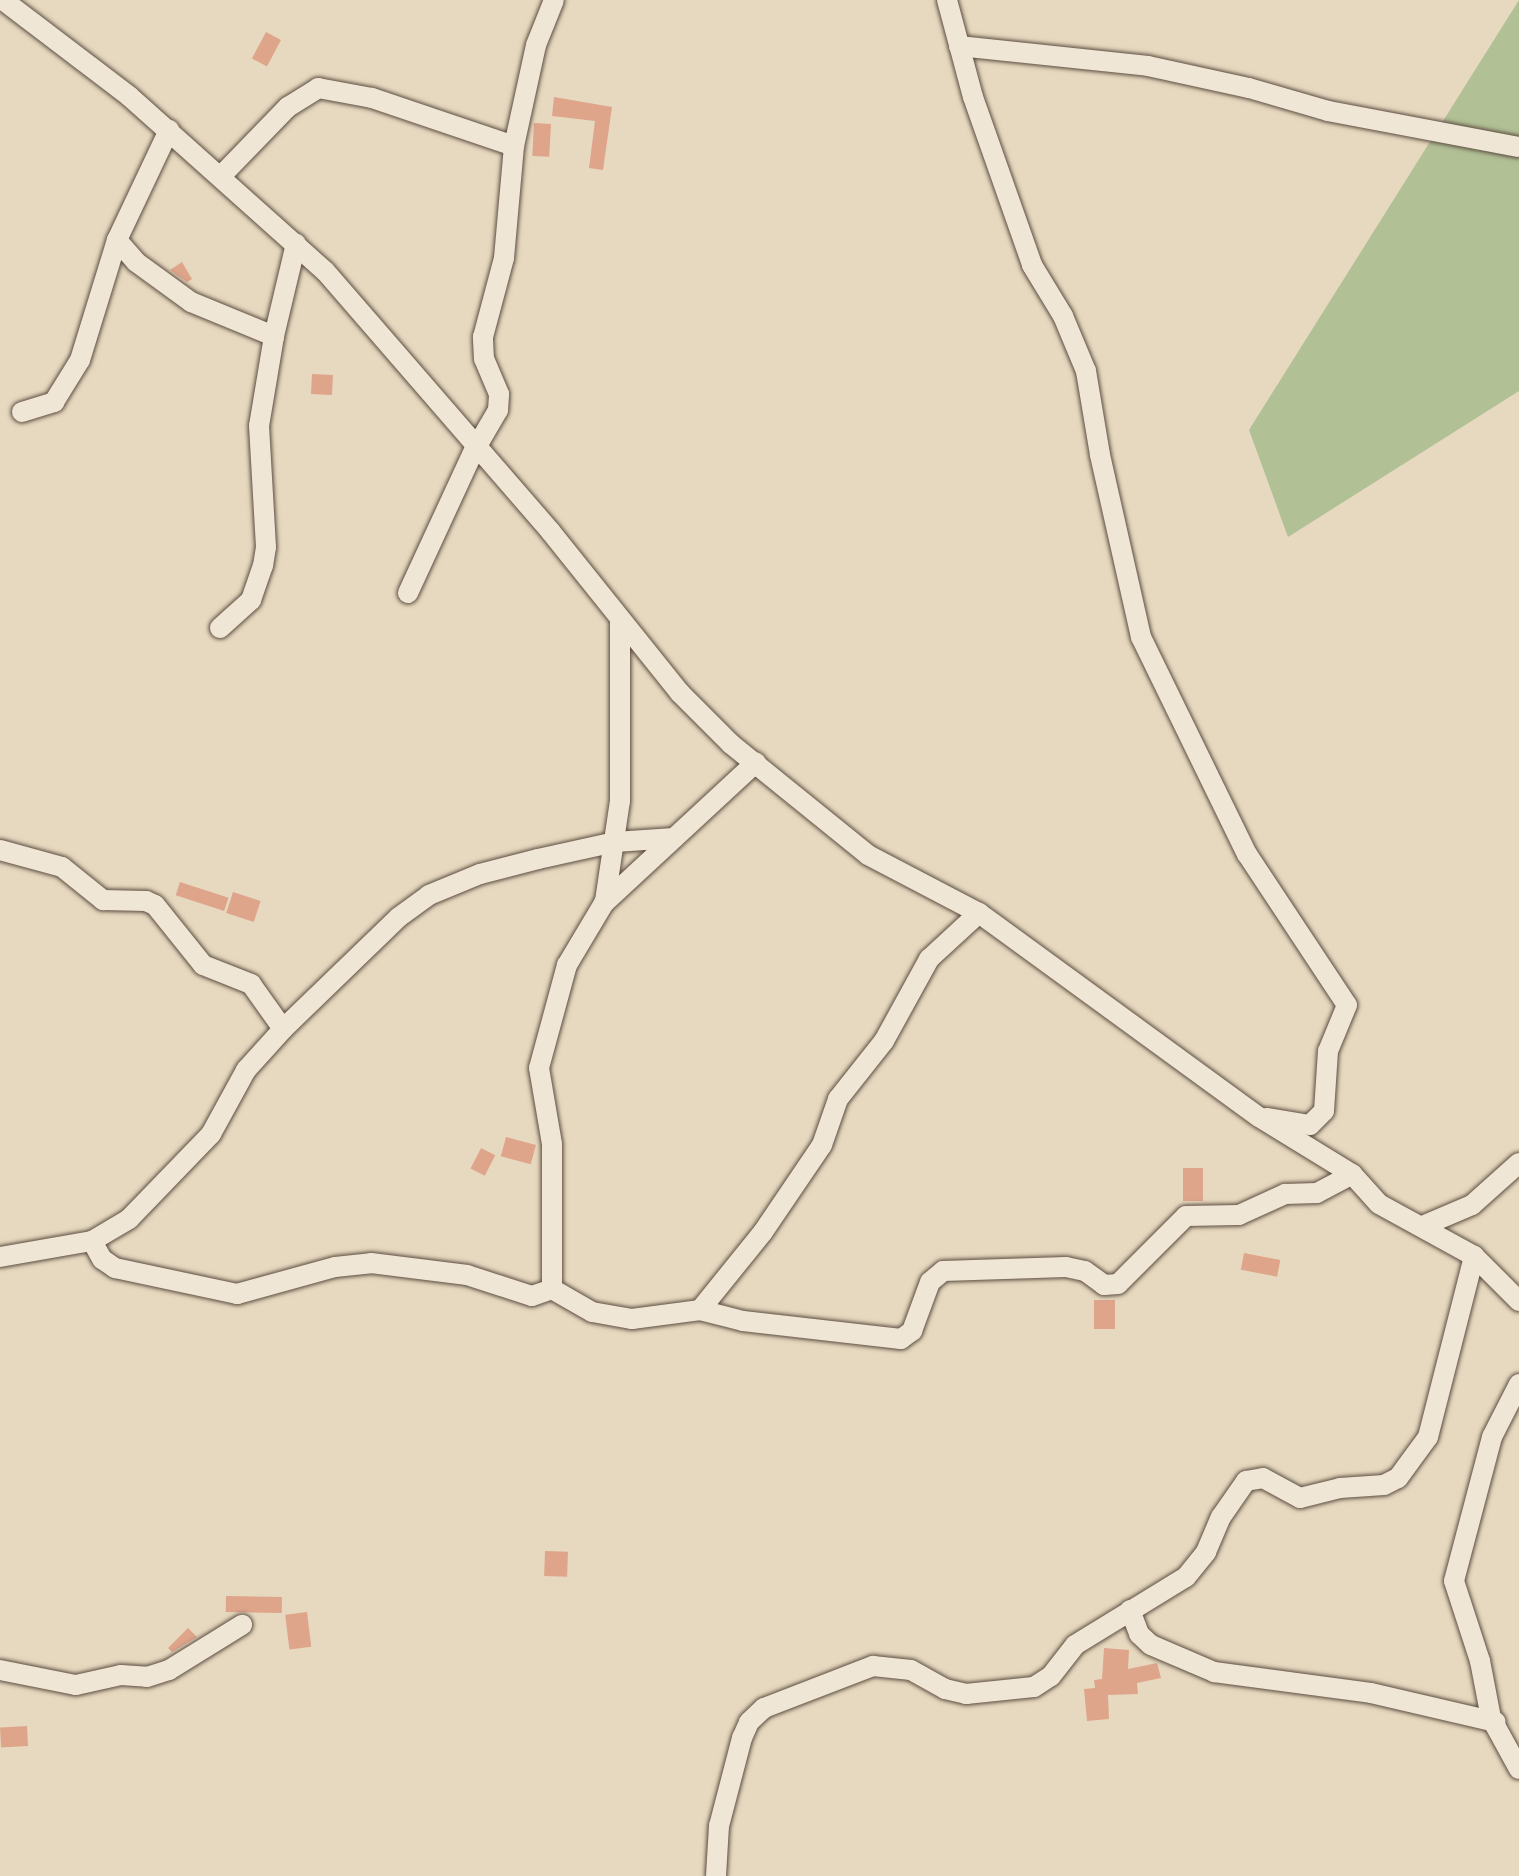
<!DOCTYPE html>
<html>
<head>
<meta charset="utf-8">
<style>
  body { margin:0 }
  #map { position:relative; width:1519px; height:1876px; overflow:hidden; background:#e7d9bf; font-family:"Libre Bodoni",serif }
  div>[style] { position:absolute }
  .green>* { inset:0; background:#b1c095 }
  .building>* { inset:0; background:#dea58b; transform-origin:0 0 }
  .roads { filter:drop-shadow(0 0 2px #5c4d41) drop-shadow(0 0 2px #5c4d41) }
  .minor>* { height:20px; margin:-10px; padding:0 10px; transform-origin:10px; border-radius:10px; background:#efe6d5 }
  span { translate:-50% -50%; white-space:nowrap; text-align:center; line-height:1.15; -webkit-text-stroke:9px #efe6d5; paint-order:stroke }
</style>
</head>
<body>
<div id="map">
  <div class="green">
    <i style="clip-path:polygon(1519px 0,1519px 391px,1288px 537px,1249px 430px)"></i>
  </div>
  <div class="building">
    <i style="left:266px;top:32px;width:17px;height:30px;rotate:28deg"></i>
    <i style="clip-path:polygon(554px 97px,612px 107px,603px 170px,589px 168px,595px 121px,552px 116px)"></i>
    <i style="left:534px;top:123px;width:17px;height:33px;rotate:3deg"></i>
    <i style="clip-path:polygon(182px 262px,192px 279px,187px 282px,170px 270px)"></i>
    <i style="left:312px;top:374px;width:21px;height:20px;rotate:3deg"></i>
    <i style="left:180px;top:882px;width:51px;height:14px;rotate:18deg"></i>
    <i style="left:233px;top:892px;width:29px;height:22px;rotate:18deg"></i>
    <i style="left:506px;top:1137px;width:31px;height:20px;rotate:15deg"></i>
    <i style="left:481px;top:1148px;width:16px;height:23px;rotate:27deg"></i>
    <i style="left:1183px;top:1168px;width:20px;height:33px"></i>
    <i style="left:1244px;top:1253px;width:37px;height:17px;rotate:11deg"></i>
    <i style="left:1094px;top:1300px;width:21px;height:29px"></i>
    <i style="left:545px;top:1551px;width:23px;height:25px;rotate:2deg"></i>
    <i style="left:226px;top:1596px;width:56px;height:16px;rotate:1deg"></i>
    <i style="left:307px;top:1612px;width:35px;height:22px;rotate:83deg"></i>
    <i style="clip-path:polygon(188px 1628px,197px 1637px,172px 1652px,168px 1648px)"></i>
    <i style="clip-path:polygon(1104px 1648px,1129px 1650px,1128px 1669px,1157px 1663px,1161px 1678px,1137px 1683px,1138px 1694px,1108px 1695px,1109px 1719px,1087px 1721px,1084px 1689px,1095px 1688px,1094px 1680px,1102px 1679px)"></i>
    <i style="left:27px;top:1726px;width:20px;height:27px;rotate:87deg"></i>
  </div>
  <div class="roads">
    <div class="minor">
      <i style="left:3px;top:0;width:158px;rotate:37.3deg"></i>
      <i style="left:129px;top:96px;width:263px;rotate:41.8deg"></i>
      <i style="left:325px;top:271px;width:345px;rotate:49.1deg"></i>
      <i style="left:551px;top:532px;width:206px;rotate:51.3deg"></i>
      <i style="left:680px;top:693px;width:72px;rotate:45deg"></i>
      <i style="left:731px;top:744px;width:176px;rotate:39deg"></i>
      <i style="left:868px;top:855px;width:125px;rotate:27.6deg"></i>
      <i style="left:979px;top:913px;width:346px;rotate:36.1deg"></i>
      <i style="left:1259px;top:1117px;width:109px;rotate:31.5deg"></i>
      <i style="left:1352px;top:1174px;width:40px;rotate:48deg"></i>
      <i style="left:1379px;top:1204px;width:108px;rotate:28.7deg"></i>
      <i style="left:1474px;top:1256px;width:64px;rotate:45deg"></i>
      <i style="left:947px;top:0;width:100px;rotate:75deg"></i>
      <i style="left:973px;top:97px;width:178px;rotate:70.6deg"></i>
      <i style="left:1032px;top:265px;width:60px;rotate:58.7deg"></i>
      <i style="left:1063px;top:316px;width:60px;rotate:67.3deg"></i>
      <i style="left:1086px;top:371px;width:85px;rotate:80.5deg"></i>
      <i style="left:1100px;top:455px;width:187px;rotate:77.3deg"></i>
      <i style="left:1141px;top:637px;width:242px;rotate:64deg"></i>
      <i style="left:1247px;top:854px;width:181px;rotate:56.5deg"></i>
      <i style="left:1347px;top:1005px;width:50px;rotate:112.4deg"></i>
      <i style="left:1328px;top:1051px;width:60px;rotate:93.8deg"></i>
      <i style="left:1324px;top:1111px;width:20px;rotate:135deg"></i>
      <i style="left:1310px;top:1125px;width:44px;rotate:-170.8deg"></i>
      <i style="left:959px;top:46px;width:190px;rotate:6deg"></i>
      <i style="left:1148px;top:66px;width:103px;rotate:12.3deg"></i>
      <i style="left:1249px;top:88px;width:82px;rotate:16.2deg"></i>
      <i style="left:1328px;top:111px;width:194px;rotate:10.7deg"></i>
      <i style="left:222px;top:175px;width:95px;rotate:-45.9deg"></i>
      <i style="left:288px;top:107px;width:36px;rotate:-32deg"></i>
      <i style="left:318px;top:88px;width:55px;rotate:10.5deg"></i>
      <i style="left:372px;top:98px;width:150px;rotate:18.7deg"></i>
      <i style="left:117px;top:240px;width:29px;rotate:49deg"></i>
      <i style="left:136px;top:262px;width:68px;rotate:36deg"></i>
      <i style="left:191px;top:302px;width:90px;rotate:22.3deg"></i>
      <i style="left:22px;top:412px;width:34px;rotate:-17deg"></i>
      <i style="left:54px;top:402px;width:49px;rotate:-58.2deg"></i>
      <i style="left:80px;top:360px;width:126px;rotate:-72.9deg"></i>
      <i style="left:117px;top:240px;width:122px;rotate:-64.7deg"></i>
      <i style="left:477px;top:446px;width:42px;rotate:-59.7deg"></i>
      <i style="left:498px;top:410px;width:16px;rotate:-86deg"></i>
      <i style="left:499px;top:394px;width:38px;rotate:-113deg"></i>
      <i style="left:484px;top:359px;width:22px;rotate:-93deg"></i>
      <i style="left:483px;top:337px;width:82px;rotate:-75.1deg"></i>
      <i style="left:504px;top:258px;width:112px;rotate:-84.9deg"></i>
      <i style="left:514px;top:146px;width:103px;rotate:-77.7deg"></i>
      <i style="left:536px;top:45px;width:48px;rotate:-68.2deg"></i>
      <i style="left:408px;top:593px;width:164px;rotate:-65.2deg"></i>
      <i style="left:220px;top:628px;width:42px;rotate:-42.1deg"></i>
      <i style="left:251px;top:600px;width:36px;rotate:-71deg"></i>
      <i style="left:263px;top:566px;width:19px;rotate:-81deg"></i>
      <i style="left:266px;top:547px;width:121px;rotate:-93.3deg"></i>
      <i style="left:259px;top:426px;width:91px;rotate:-80.5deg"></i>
      <i style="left:274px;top:336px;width:95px;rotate:-76.6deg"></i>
      <i style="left:0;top:850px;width:64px;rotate:15.3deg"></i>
      <i style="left:62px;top:867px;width:53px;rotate:38.8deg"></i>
      <i style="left:103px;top:900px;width:43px;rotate:1.3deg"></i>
      <i style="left:146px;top:901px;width:10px;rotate:24deg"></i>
      <i style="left:155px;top:905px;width:77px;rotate:51.3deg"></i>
      <i style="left:203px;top:965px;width:52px;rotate:21.6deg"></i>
      <i style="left:251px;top:984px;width:55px;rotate:54.6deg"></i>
      <i style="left:605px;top:901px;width:101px;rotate:-81.5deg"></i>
      <i style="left:620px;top:801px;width:181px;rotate:-90deg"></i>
      <i style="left:1425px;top:1225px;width:51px;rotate:-23.1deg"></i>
      <i style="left:1472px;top:1205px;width:63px;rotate:-41.8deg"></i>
      <i style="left:92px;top:1241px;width:21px;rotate:61deg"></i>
      <i style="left:102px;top:1259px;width:16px;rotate:35deg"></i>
      <i style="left:115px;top:1268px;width:125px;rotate:12deg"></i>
      <i style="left:237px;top:1294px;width:102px;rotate:-15.4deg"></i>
      <i style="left:335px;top:1267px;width:36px;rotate:-6deg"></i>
      <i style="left:371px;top:1263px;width:97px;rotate:7.1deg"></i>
      <i style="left:467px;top:1275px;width:68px;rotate:17.9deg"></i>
      <i style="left:532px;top:1296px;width:21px;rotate:-19deg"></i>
      <i style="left:552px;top:1289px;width:46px;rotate:29.9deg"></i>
      <i style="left:592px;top:1312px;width:41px;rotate:9.9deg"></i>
      <i style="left:632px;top:1319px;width:69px;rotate:-7.5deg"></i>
      <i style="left:700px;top:1310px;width:100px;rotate:-51.1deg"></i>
      <i style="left:763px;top:1232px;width:105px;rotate:-55.9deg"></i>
      <i style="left:822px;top:1145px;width:49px;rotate:-70.8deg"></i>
      <i style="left:838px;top:1099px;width:74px;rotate:-51.6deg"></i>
      <i style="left:884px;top:1041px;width:94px;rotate:-61.2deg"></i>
      <i style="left:929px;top:959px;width:68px;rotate:-42.6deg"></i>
      <i style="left:0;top:1257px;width:93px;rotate:-9.9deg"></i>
      <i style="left:92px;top:1241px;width:43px;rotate:-30.7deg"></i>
      <i style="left:129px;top:1219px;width:118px;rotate:-46deg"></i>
      <i style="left:211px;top:1134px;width:73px;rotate:-61.3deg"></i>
      <i style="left:246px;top:1070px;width:55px;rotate:-47.9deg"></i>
      <i style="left:283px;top:1029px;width:161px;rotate:-44deg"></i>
      <i style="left:399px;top:917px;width:37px;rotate:-36deg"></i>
      <i style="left:429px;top:895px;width:55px;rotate:-22.4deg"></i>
      <i style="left:480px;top:874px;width:60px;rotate:-14.5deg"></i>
      <i style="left:538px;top:859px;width:79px;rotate:-12.4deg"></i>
      <i style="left:615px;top:842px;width:59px;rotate:-3.9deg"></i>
      <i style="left:552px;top:1289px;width:145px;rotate:-90deg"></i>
      <i style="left:552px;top:1144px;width:77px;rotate:-99.7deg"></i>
      <i style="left:539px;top:1068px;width:107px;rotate:-74.8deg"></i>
      <i style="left:567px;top:965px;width:72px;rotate:-59.2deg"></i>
      <i style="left:604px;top:903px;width:207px;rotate:-42.8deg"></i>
      <i style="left:700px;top:1310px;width:44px;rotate:14.3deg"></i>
      <i style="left:743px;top:1321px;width:159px;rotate:6.5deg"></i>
      <i style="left:901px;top:1339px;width:14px;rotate:-36deg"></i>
      <i style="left:912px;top:1331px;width:52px;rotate:-69.8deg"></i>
      <i style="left:930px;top:1282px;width:17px;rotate:-40deg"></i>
      <i style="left:943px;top:1271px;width:123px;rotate:-1.9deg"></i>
      <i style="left:1066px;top:1267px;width:19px;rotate:12deg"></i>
      <i style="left:1085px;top:1271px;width:24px;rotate:36deg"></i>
      <i style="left:1104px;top:1285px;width:14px;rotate:-4deg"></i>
      <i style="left:1118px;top:1284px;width:96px;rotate:-45deg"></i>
      <i style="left:1186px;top:1216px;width:53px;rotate:-1.1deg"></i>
      <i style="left:1239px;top:1215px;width:51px;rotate:-24.5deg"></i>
      <i style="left:1285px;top:1194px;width:32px;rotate:-2deg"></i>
      <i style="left:1317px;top:1193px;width:40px;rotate:-28deg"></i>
      <i style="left:1519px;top:1384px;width:59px;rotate:117deg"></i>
      <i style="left:1492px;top:1437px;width:149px;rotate:104.8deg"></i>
      <i style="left:1454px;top:1581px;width:84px;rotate:72deg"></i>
      <i style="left:1480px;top:1661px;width:58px;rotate:79.1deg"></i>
      <i style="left:1491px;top:1718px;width:58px;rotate:61.2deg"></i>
      <i style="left:1130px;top:1610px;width:26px;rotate:69deg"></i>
      <i style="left:1139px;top:1634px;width:16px;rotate:43deg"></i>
      <i style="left:1151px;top:1645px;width:69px;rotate:23.2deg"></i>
      <i style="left:1214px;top:1672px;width:158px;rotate:7.6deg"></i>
      <i style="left:1371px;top:1693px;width:128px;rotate:13.1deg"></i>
      <i style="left:0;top:1670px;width:77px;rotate:11.2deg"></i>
      <i style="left:76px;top:1685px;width:46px;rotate:-12.5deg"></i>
      <i style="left:121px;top:1675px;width:26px;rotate:4deg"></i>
      <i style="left:147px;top:1677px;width:23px;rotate:-18deg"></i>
      <i style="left:169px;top:1670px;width:86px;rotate:-31.7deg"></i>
      <i style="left:716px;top:1876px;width:50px;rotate:-86.6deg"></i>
      <i style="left:719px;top:1826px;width:91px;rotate:-75.4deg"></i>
      <i style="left:742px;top:1738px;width:17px;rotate:-66deg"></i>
      <i style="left:749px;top:1722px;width:21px;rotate:-43deg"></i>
      <i style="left:764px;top:1708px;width:117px;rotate:-21.1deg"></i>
      <i style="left:873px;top:1666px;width:38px;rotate:6deg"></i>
      <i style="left:911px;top:1670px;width:39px;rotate:29deg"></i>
      <i style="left:945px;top:1689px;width:22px;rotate:13deg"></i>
      <i style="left:966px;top:1694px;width:68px;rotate:-5.9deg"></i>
      <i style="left:1034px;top:1687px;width:20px;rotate:-33deg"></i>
      <i style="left:1051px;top:1676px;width:39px;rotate:-52deg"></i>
      <i style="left:1075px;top:1645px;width:130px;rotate:-31.5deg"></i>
      <i style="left:1186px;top:1577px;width:32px;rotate:-51deg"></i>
      <i style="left:1206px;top:1552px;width:38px;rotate:-67deg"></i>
      <i style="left:1221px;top:1517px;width:44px;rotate:-55.2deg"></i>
      <i style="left:1246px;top:1481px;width:17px;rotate:-10deg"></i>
      <i style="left:1263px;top:1478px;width:42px;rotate:28.4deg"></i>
      <i style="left:1300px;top:1498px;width:41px;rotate:-14deg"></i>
      <i style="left:1340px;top:1488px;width:44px;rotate:-3.9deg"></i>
      <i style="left:1384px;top:1485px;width:16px;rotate:-27deg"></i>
      <i style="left:1398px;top:1478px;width:51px;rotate:-53.8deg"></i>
      <i style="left:1428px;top:1437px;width:187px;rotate:-75.7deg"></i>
    </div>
  </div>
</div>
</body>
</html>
